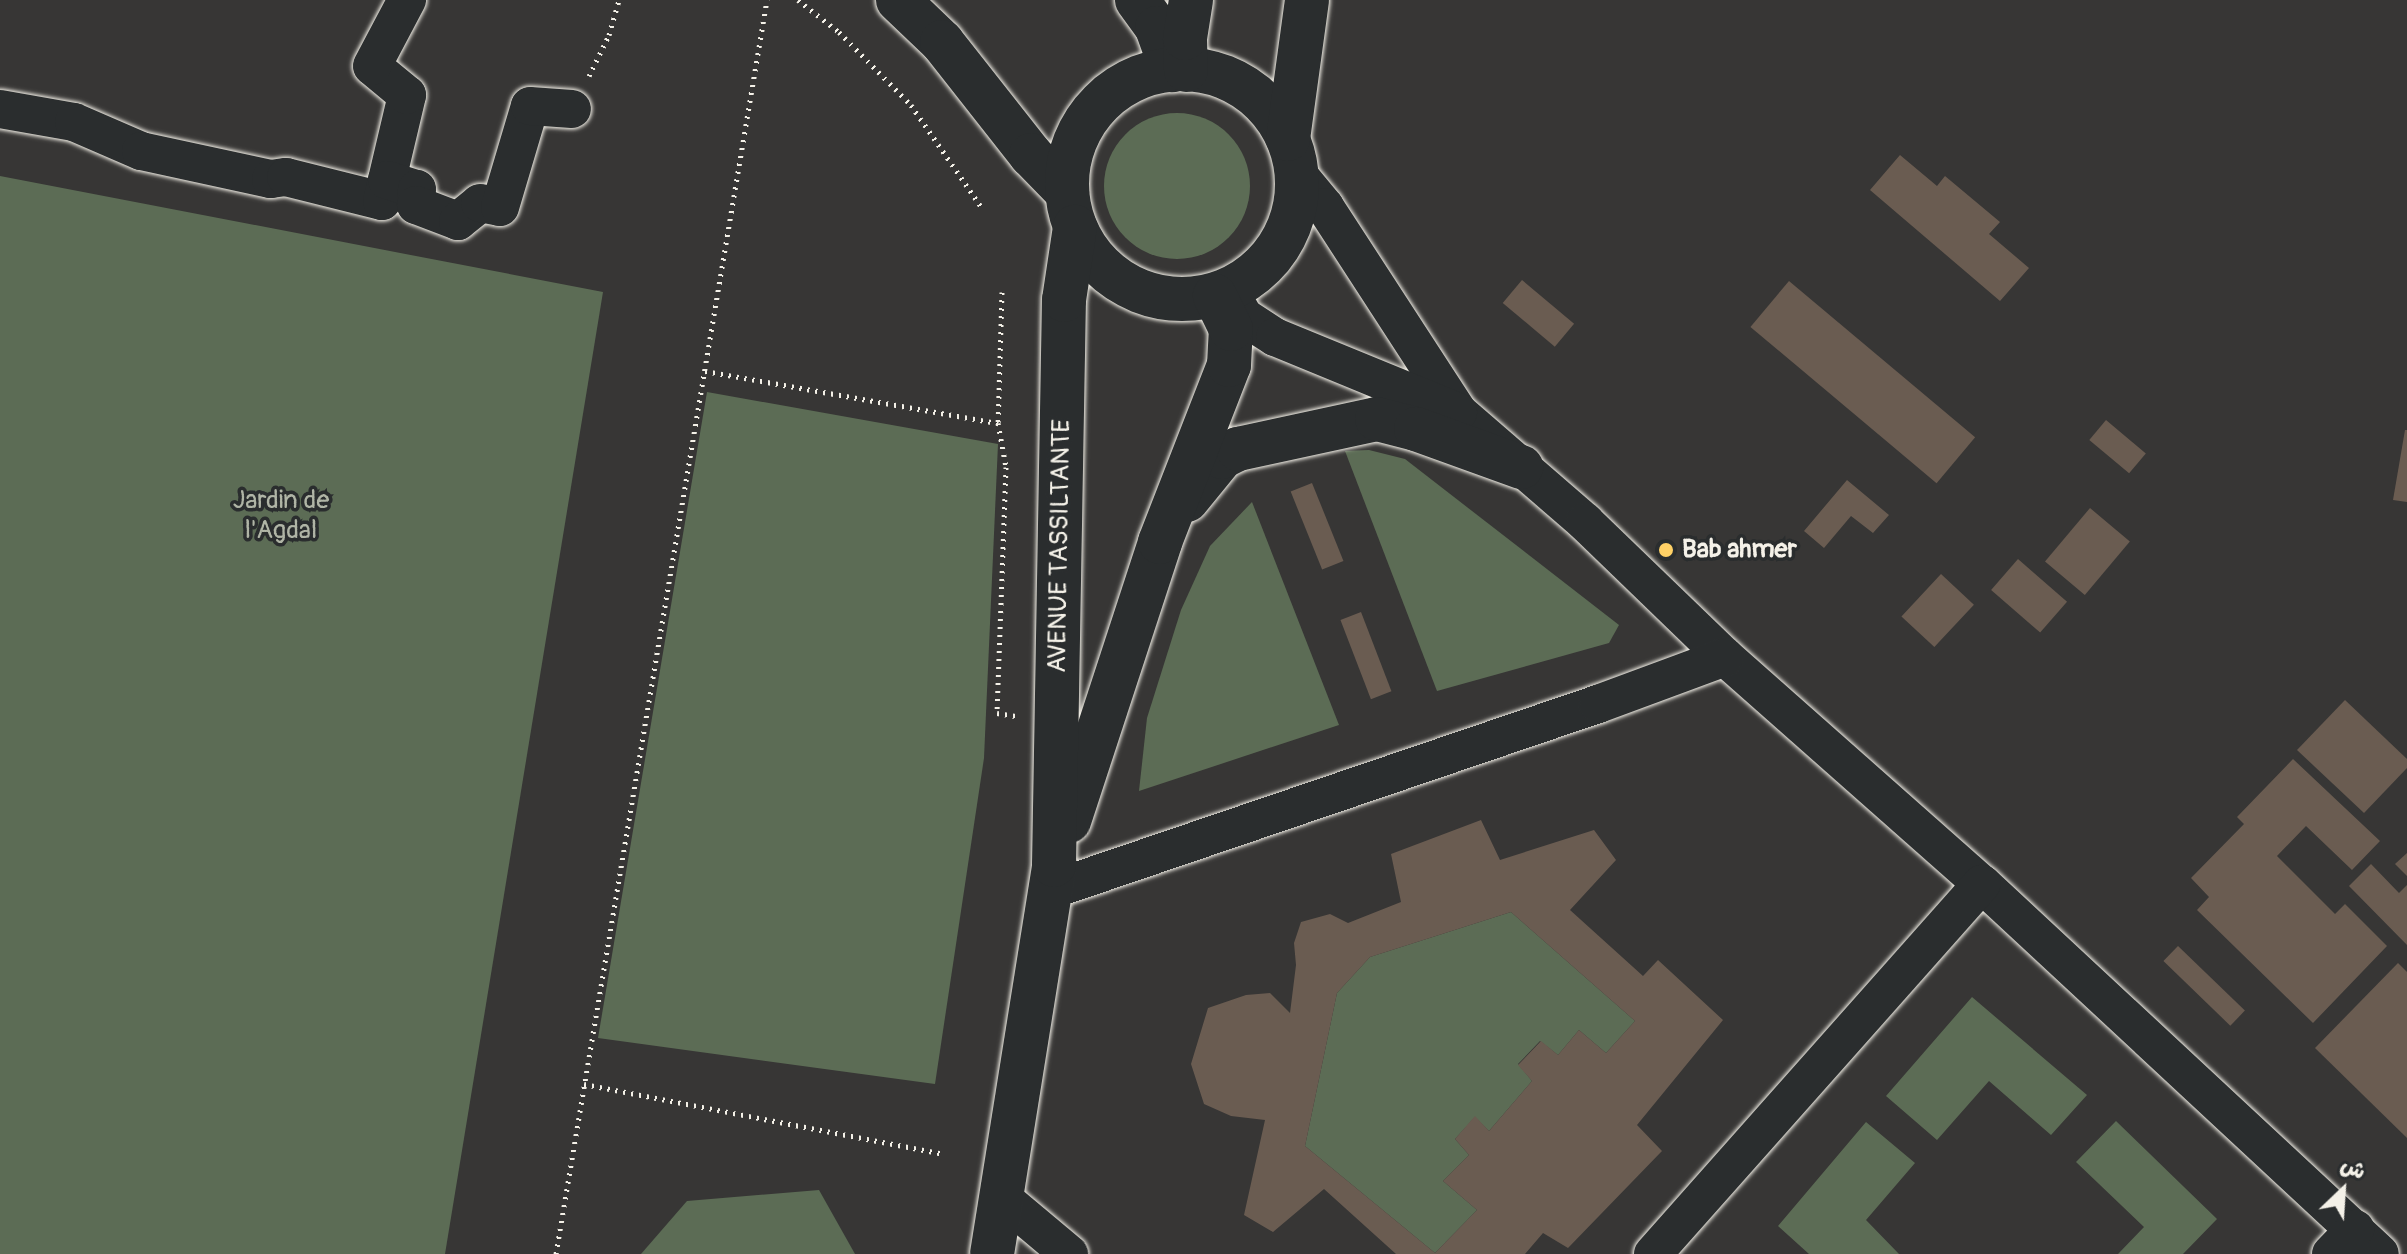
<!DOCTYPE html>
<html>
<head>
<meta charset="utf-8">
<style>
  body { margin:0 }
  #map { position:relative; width:2407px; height:1254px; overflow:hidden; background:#373635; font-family:Pangolin,"Playpen Sans Arabic",sans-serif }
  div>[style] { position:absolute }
  .green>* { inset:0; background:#5c6c55 }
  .round { border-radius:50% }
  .building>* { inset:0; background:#6a5c51; transform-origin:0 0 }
  .path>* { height:5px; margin-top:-2.5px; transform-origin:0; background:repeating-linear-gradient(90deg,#f4f1e8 0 2px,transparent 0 8px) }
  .roads { filter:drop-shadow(0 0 2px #f4f1e8) drop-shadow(0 0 2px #f4f1e8) }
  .street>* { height:38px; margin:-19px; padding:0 19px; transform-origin:19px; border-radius:19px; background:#2a2d2e }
  .secondary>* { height:44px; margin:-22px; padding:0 22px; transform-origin:22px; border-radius:22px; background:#2a2d2e }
  .secondary>.ring { margin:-22px; padding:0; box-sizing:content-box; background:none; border:44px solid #2a2d2e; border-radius:50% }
  .dots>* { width:22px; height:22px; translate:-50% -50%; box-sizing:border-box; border:4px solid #2a2d2e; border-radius:50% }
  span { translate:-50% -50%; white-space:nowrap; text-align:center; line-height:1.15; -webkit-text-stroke:7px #2a2d2e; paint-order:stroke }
  .park-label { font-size:26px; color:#b0b5a6 }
  .street-label { font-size:26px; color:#f4f1e8 }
  .poi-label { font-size:26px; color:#f4f1e8; font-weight:700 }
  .left { translate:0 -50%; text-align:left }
  .north { position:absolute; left:2303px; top:1150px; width:80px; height:80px; -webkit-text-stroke:6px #2a2d2e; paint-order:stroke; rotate:25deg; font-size:22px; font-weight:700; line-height:32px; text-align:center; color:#f4f1e8 }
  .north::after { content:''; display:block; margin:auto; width:28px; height:36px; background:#f4f1e8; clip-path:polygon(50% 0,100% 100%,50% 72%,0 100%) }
</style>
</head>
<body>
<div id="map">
  <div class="green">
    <i class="round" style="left:1104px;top:113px;width:146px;height:146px"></i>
    <i style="clip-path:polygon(0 176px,603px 292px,445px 1254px,0 1254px)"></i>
    <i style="clip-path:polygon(707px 392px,998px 444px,984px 758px,935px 1084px,598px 1038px)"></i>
    <i style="clip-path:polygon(1369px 450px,1405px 459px,1619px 625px,1609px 643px,1437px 691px,1345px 451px)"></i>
    <i style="clip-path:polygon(1252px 502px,1339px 725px,1139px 791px,1147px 718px,1181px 610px,1210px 546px)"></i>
    <i style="clip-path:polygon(1511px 912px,1635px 1021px,1606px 1053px,1579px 1030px,1558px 1055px,1540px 1041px,1518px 1064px,1532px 1081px,1489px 1131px,1475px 1117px,1455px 1139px,1469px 1155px,1443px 1181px,1477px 1210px,1435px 1253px,1305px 1146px,1337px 993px,1370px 957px)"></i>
    <i style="clip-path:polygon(1972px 997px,2087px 1095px,2051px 1135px,1989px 1081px,1937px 1140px,1886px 1096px)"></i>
    <i style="clip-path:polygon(2116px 1121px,2217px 1219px,2183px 1254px,2118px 1254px,2144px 1227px,2076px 1162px)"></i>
    <i style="clip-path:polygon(1866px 1122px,1915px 1163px,1866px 1220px,1899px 1254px,1809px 1254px,1778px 1226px)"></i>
    <i style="clip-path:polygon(819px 1190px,855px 1254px,641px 1254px,687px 1201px)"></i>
  </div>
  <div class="building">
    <i style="clip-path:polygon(1900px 155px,1937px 186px,1945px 176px,2000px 222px,1989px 234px,2029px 268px,2000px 301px,1870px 190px)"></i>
    <i style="left:1522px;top:280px;width:68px;height:30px;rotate:40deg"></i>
    <i style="left:1789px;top:281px;width:243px;height:60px;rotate:40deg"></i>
    <i style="left:2106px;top:420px;width:52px;height:26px;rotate:40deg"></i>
    <i style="clip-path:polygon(2405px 430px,2407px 430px,2407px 502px,2393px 500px)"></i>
    <i style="clip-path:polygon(1847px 480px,1889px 515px,1873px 533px,1851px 516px,1824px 548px,1804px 531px)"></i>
    <i style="left:1312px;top:483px;width:84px;height:23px;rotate:68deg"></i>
    <i style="left:2090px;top:508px;width:52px;height:70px;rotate:40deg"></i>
    <i style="left:2018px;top:559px;width:65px;height:41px;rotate:41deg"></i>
    <i style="left:1941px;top:574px;width:45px;height:58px;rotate:43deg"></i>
    <i style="left:1361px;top:612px;width:85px;height:22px;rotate:69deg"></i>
    <i style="clip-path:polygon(2345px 700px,2407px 759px,2407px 768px,2364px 813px,2297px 750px)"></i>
    <i style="clip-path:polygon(2293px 759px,2380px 841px,2352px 870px,2306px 826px,2277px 856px,2335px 914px,2345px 904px,2387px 946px,2313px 1023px,2197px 910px,2209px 897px,2191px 878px,2244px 824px,2237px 817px)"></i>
    <i style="clip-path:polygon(evenodd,1481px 820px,1500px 860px,1594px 830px,1616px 860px,1570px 910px,1643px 976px,1658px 960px,1723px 1020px,1637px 1125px,1662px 1151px,1568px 1248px,1543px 1233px,1525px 1254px,1396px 1254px,1324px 1189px,1273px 1232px,1244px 1215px,1265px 1120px,1231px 1116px,1204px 1104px,1191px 1064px,1208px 1008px,1246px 995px,1270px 993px,1290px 1013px,1296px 965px,1294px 943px,1301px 922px,1330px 914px,1348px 923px,1401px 902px,1391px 854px,1481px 820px,1511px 912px,1635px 1021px,1606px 1053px,1579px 1030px,1558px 1055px,1541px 1041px,1518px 1065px,1532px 1081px,1489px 1131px,1475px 1116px,1455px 1139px,1469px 1155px,1443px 1181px,1477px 1210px,1435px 1253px,1305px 1146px,1337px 993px,1370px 957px,1511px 912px)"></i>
    <i style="clip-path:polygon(2407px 853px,2407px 876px,2395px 864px)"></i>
    <i style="clip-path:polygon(2371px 864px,2399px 893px,2407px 885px,2407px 945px,2349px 886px)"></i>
    <i style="left:2178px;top:946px;width:93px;height:21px;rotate:44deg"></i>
    <i style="clip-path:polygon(2398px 963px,2407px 972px,2407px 1138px,2315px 1048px)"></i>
  </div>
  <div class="path">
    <i style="left:798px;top:0;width:52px;rotate:38deg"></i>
    <i style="left:839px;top:32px;width:103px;rotate:45.4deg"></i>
    <i style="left:911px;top:105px;width:125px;rotate:55.4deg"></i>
    <i style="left:589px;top:76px;width:46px;rotate:-64deg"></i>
    <i style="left:609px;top:35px;width:36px;rotate:-74deg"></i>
    <i style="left:1002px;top:292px;width:131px;rotate:91.7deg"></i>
    <i style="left:998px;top:423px;width:45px;rotate:79.7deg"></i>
    <i style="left:1006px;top:467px;width:246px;rotate:92.1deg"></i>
    <i style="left:997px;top:713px;width:19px;rotate:9deg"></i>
    <i style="left:705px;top:371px;width:298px;rotate:10.1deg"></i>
    <i style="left:584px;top:1084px;width:363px;rotate:11deg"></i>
    <i style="left:556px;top:1254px;width:1272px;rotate:-80.45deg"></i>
  </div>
  <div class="roads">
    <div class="street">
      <i style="left:0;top:109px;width:75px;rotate:10deg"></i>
      <i style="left:74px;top:122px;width:73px;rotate:23.4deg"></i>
      <i style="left:141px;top:151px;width:133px;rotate:12.2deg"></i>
      <i style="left:271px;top:179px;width:15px;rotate:-8deg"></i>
      <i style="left:286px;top:177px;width:99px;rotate:14deg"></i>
      <i style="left:382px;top:201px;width:109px;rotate:-76.7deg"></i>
      <i style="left:407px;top:95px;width:45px;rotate:-140.4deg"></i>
      <i style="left:372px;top:66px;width:75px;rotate:-62.1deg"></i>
      <i style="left:1297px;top:173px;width:44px;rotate:50.5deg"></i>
      <i style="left:1325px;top:207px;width:244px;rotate:57deg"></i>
      <i style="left:1458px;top:412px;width:168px;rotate:40.9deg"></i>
      <i style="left:1585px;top:522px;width:194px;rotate:44deg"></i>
      <i style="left:1725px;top:657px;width:343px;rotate:41.5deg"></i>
      <i style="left:1982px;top:884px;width:543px;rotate:42.91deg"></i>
      <i style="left:387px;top:180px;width:31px;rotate:17deg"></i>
      <i style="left:417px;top:189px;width:16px;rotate:94deg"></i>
      <i style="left:416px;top:205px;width:45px;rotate:20.9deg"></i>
      <i style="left:458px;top:221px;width:28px;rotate:-39deg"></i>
      <i style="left:480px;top:203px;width:20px;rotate:11deg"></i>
      <i style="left:500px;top:207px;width:105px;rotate:-73.5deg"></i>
      <i style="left:530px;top:106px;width:42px;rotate:4.1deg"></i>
      <i style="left:1229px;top:290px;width:31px;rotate:61deg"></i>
      <i style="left:1244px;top:317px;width:37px;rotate:33deg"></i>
      <i style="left:1275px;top:337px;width:198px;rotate:22.3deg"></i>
      <i style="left:1051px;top:890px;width:578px;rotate:-18.78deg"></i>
      <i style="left:1598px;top:704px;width:135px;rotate:-20.3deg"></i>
      <i style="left:1001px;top:1197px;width:89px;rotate:40deg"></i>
      <i style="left:1653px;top:1254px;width:495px;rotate:-48.4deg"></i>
      <i style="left:2331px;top:1254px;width:35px;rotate:-46deg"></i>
    </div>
    <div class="secondary">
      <i style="left:898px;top:0;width:61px;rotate:43.7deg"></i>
      <i style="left:942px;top:42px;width:144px;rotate:51.8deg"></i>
      <i style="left:1031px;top:155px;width:52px;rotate:45.8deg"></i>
      <i style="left:1137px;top:0;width:34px;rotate:54deg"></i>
      <i style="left:1157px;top:28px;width:45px;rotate:70.3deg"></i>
      <i class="ring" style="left:1067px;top:69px;width:186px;height:186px"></i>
      <i style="left:1186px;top:70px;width:32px;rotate:-92deg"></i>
      <i style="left:1185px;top:38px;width:38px;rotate:-81deg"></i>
      <i style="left:1288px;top:139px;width:140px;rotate:-82.2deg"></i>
      <i style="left:1187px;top:500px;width:55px;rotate:-50.9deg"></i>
      <i style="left:1222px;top:457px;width:18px;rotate:-27deg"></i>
      <i style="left:1238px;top:449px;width:142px;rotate:-12.2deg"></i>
      <i style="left:1377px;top:419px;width:40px;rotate:14.4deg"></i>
      <i style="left:1416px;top:429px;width:112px;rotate:19.9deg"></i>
      <i style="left:1069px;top:821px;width:293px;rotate:-71.9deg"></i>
      <i style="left:1160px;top:542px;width:190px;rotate:-68.7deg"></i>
      <i style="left:1229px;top:365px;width:36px;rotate:-87deg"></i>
      <i style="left:1231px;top:329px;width:37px;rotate:-116deg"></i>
      <i style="left:992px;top:1254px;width:394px;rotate:-80.9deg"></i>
      <i style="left:1054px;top:865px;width:565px;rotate:-88.99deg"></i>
      <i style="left:1064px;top:300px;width:74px;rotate:-81.4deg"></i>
    </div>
  </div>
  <div class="dots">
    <i style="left:1666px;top:550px;background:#ffd166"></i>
  </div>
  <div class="park-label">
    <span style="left:281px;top:516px">Jardin de<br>l'Agdal</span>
  </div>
  <div class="street-label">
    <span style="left:1060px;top:546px;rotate:-89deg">AVENUE TASSILTANTE</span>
  </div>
  <div class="poi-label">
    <span class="left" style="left:1682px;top:550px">Bab ahmer</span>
  </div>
  <div class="north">ش</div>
</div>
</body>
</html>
